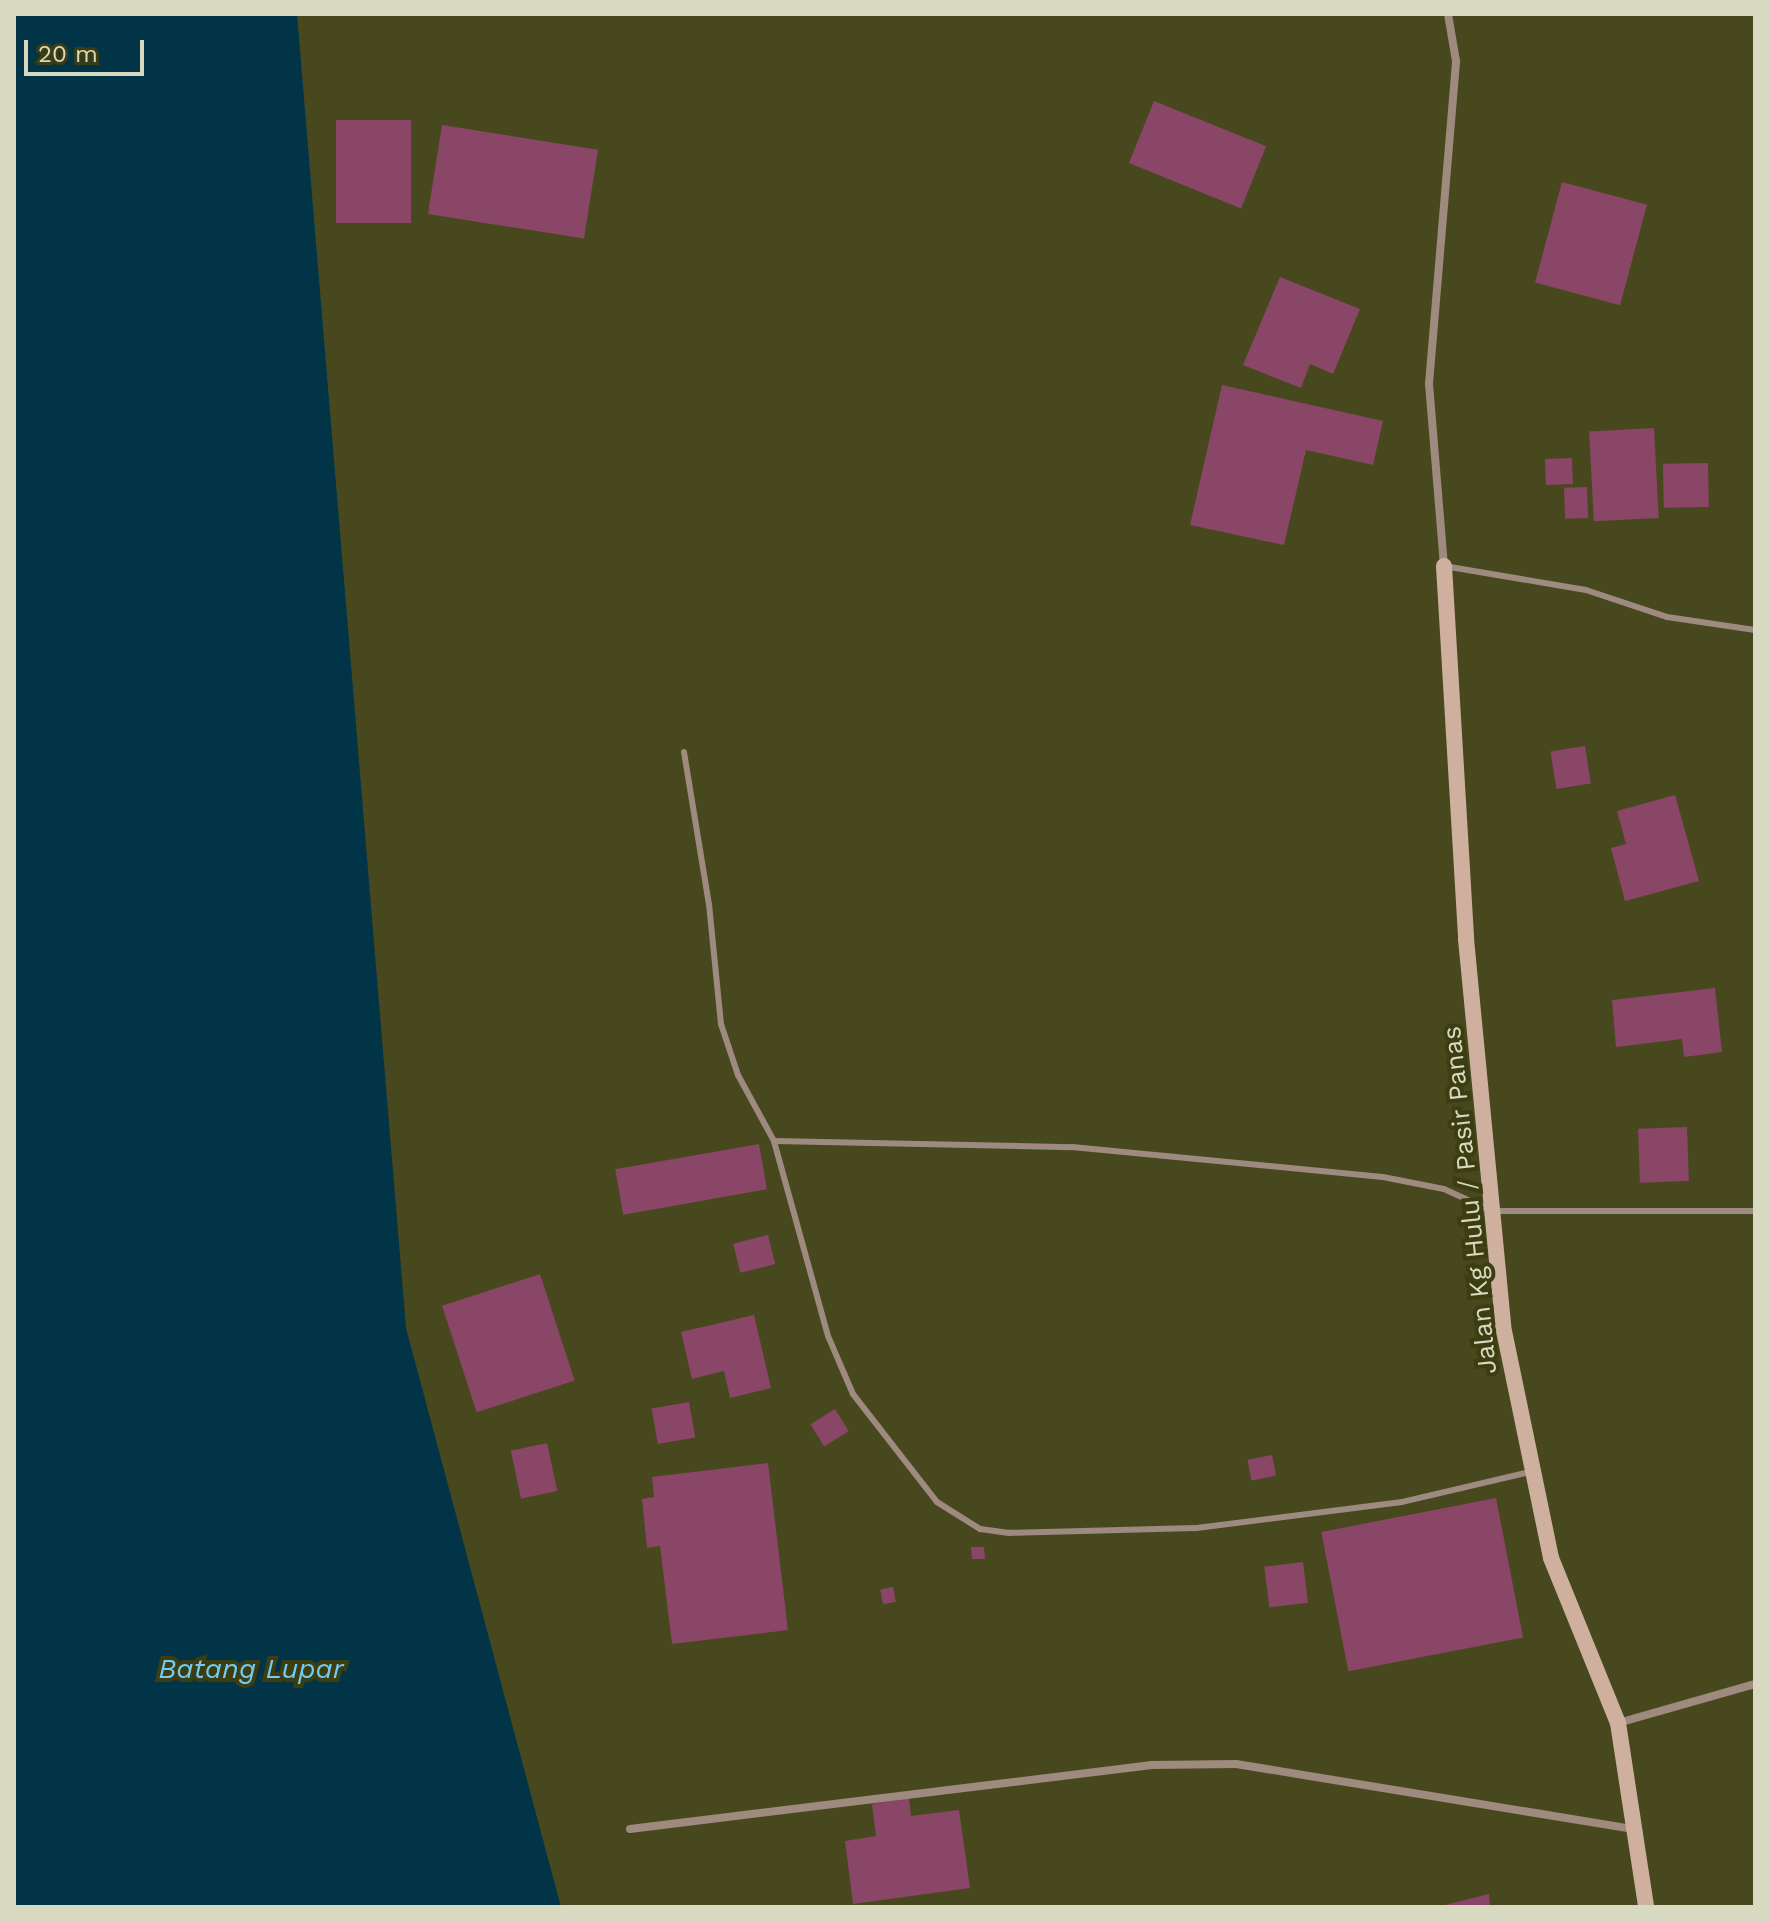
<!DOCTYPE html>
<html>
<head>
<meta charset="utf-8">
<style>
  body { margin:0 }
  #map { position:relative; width:1769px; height:1921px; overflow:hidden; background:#47481d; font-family:"Work Sans",sans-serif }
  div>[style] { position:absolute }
  .water>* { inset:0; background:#023448 }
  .building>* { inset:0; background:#8a4667; transform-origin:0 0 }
  .service>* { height:6px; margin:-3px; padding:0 3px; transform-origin:3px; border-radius:3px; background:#9e8a7f }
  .minor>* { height:8px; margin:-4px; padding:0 4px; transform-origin:4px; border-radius:4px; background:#9e8a7f }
  .secondary>* { height:16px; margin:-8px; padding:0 8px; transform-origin:8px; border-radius:8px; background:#cfb09f }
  span { translate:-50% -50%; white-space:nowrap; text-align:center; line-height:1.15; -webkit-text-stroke:8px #3c3e12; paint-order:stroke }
  .street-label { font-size:26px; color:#d7d9c1 }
  .water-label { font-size:28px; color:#72caf5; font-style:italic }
  .frame { position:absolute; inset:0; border:16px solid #d7d9c1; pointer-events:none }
  .scale { position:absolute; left:24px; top:40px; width:120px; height:36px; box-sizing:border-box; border:4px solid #d7d9c1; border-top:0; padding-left:10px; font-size:24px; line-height:28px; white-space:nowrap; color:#d7d9c1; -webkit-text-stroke:6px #3c3e12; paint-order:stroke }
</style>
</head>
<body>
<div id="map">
  <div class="water">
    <i style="clip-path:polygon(14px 14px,297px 14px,406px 1328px,561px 1907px,14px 1907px)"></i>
  </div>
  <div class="building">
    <i style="left:1154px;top:101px;width:121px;height:67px;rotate:22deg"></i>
    <i style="left:336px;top:120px;width:75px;height:103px"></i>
    <i style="left:442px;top:125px;width:158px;height:90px;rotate:9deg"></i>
    <i style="left:1562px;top:182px;width:88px;height:104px;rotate:15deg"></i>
    <i style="clip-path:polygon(1280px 277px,1360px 309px,1333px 374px,1310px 364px,1301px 388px,1243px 365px)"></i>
    <i style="clip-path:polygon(1222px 385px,1383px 421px,1373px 465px,1306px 450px,1284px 545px,1190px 525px)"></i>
    <i style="left:1654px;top:428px;width:90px;height:65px;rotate:87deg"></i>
    <i style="left:1572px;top:458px;width:26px;height:27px;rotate:88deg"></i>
    <i style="left:1708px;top:463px;width:44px;height:45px;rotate:89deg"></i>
    <i style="left:1587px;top:487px;width:31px;height:23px;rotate:88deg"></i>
    <i style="left:1585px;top:746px;width:38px;height:35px;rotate:81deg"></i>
    <i style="clip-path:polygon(1675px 795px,1699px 881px,1625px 901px,1611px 848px,1626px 844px,1617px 811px)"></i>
    <i style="clip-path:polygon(1715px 988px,1722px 1052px,1684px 1057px,1682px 1039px,1616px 1047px,1612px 1000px)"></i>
    <i style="left:1687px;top:1127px;width:54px;height:49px;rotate:88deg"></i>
    <i style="left:759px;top:1144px;width:46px;height:146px;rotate:80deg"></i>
    <i style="left:768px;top:1235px;width:30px;height:36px;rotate:76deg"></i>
    <i style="left:540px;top:1274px;width:112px;height:103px;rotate:72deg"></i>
    <i style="clip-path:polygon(754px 1315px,771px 1388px,730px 1398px,724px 1371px,692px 1379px,681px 1332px)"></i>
    <i style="left:689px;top:1402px;width:36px;height:38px;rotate:80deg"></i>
    <i style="left:835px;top:1409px;width:26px;height:29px;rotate:58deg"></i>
    <i style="left:547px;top:1443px;width:49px;height:37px;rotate:78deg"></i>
    <i style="left:1272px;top:1455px;width:21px;height:25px;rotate:79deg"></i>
    <i style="clip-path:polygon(768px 1463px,788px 1630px,672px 1644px,660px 1546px,647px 1548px,642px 1499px,654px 1497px,652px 1477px)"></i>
    <i style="left:1496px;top:1498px;width:142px;height:178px;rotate:79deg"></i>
    <i style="clip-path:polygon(971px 1547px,984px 1547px,985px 1559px,972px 1559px)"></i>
    <i style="left:1303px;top:1562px;width:41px;height:39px;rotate:83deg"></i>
    <i style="left:893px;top:1587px;width:15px;height:13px;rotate:79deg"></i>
    <i style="clip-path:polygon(909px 1798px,911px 1816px,959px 1810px,970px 1888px,853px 1904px,845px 1841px,876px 1836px,872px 1804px)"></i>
    <i style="clip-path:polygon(1489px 1894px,1490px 1907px,1441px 1907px,1441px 1906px)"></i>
  </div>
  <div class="service">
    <i style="left:1444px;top:566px;width:144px;rotate:9.6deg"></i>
    <i style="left:1586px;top:590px;width:85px;rotate:18.4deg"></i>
    <i style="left:1667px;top:617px;width:89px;rotate:8.4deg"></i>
    <i style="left:684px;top:752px;width:154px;rotate:80.7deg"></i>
    <i style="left:709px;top:904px;width:121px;rotate:84.3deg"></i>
    <i style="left:721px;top:1024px;width:54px;rotate:71.6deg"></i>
    <i style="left:738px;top:1075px;width:75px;rotate:61.4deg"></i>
    <i style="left:1530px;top:1472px;width:131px;rotate:166.8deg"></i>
    <i style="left:1402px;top:1502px;width:209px;rotate:172.8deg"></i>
    <i style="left:1195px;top:1528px;width:186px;rotate:178.5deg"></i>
    <i style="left:1009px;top:1533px;width:29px;rotate:-172deg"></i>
    <i style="left:980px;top:1529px;width:51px;rotate:-147.9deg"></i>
    <i style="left:937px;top:1502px;width:137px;rotate:-127.9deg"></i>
    <i style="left:853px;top:1394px;width:63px;rotate:-113.3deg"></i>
    <i style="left:828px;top:1336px;width:202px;rotate:-105.5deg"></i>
    <i style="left:774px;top:1141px;width:298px;rotate:1.2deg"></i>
    <i style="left:1072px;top:1147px;width:312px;rotate:5.5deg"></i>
    <i style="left:1383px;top:1177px;width:62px;rotate:11.1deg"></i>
    <i style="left:1444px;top:1189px;width:53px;rotate:24.6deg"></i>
    <i style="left:1492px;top:1211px;width:263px"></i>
  </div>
  <div class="minor">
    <i style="left:1444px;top:566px;width:183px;rotate:-94.7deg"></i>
    <i style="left:1429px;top:384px;width:324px;rotate:-85.2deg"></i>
    <i style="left:1456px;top:61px;width:48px;rotate:-99.7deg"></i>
    <i style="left:1618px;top:1723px;width:142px;rotate:-15.9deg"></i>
    <i style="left:630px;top:1829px;width:526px;rotate:-6.99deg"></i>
    <i style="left:1152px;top:1765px;width:84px;rotate:-0.7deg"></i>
    <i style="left:1236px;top:1764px;width:403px;rotate:9.3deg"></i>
  </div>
  <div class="secondary">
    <i style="left:1444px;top:566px;width:374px;rotate:86.6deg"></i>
    <i style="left:1466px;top:939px;width:389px;rotate:84.5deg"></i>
    <i style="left:1503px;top:1326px;width:237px;rotate:78.3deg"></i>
    <i style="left:1551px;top:1558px;width:178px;rotate:67.9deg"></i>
    <i style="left:1618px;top:1723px;width:186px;rotate:81.3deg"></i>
  </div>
  <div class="street-label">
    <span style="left:1470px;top:1200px;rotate:-96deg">Jalan Kg Hulu / Pasir Panas</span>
  </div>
  <div class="water-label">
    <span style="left:251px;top:1669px">Batang Lupar</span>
  </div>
  <div class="frame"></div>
  <div class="scale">20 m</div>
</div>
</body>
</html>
